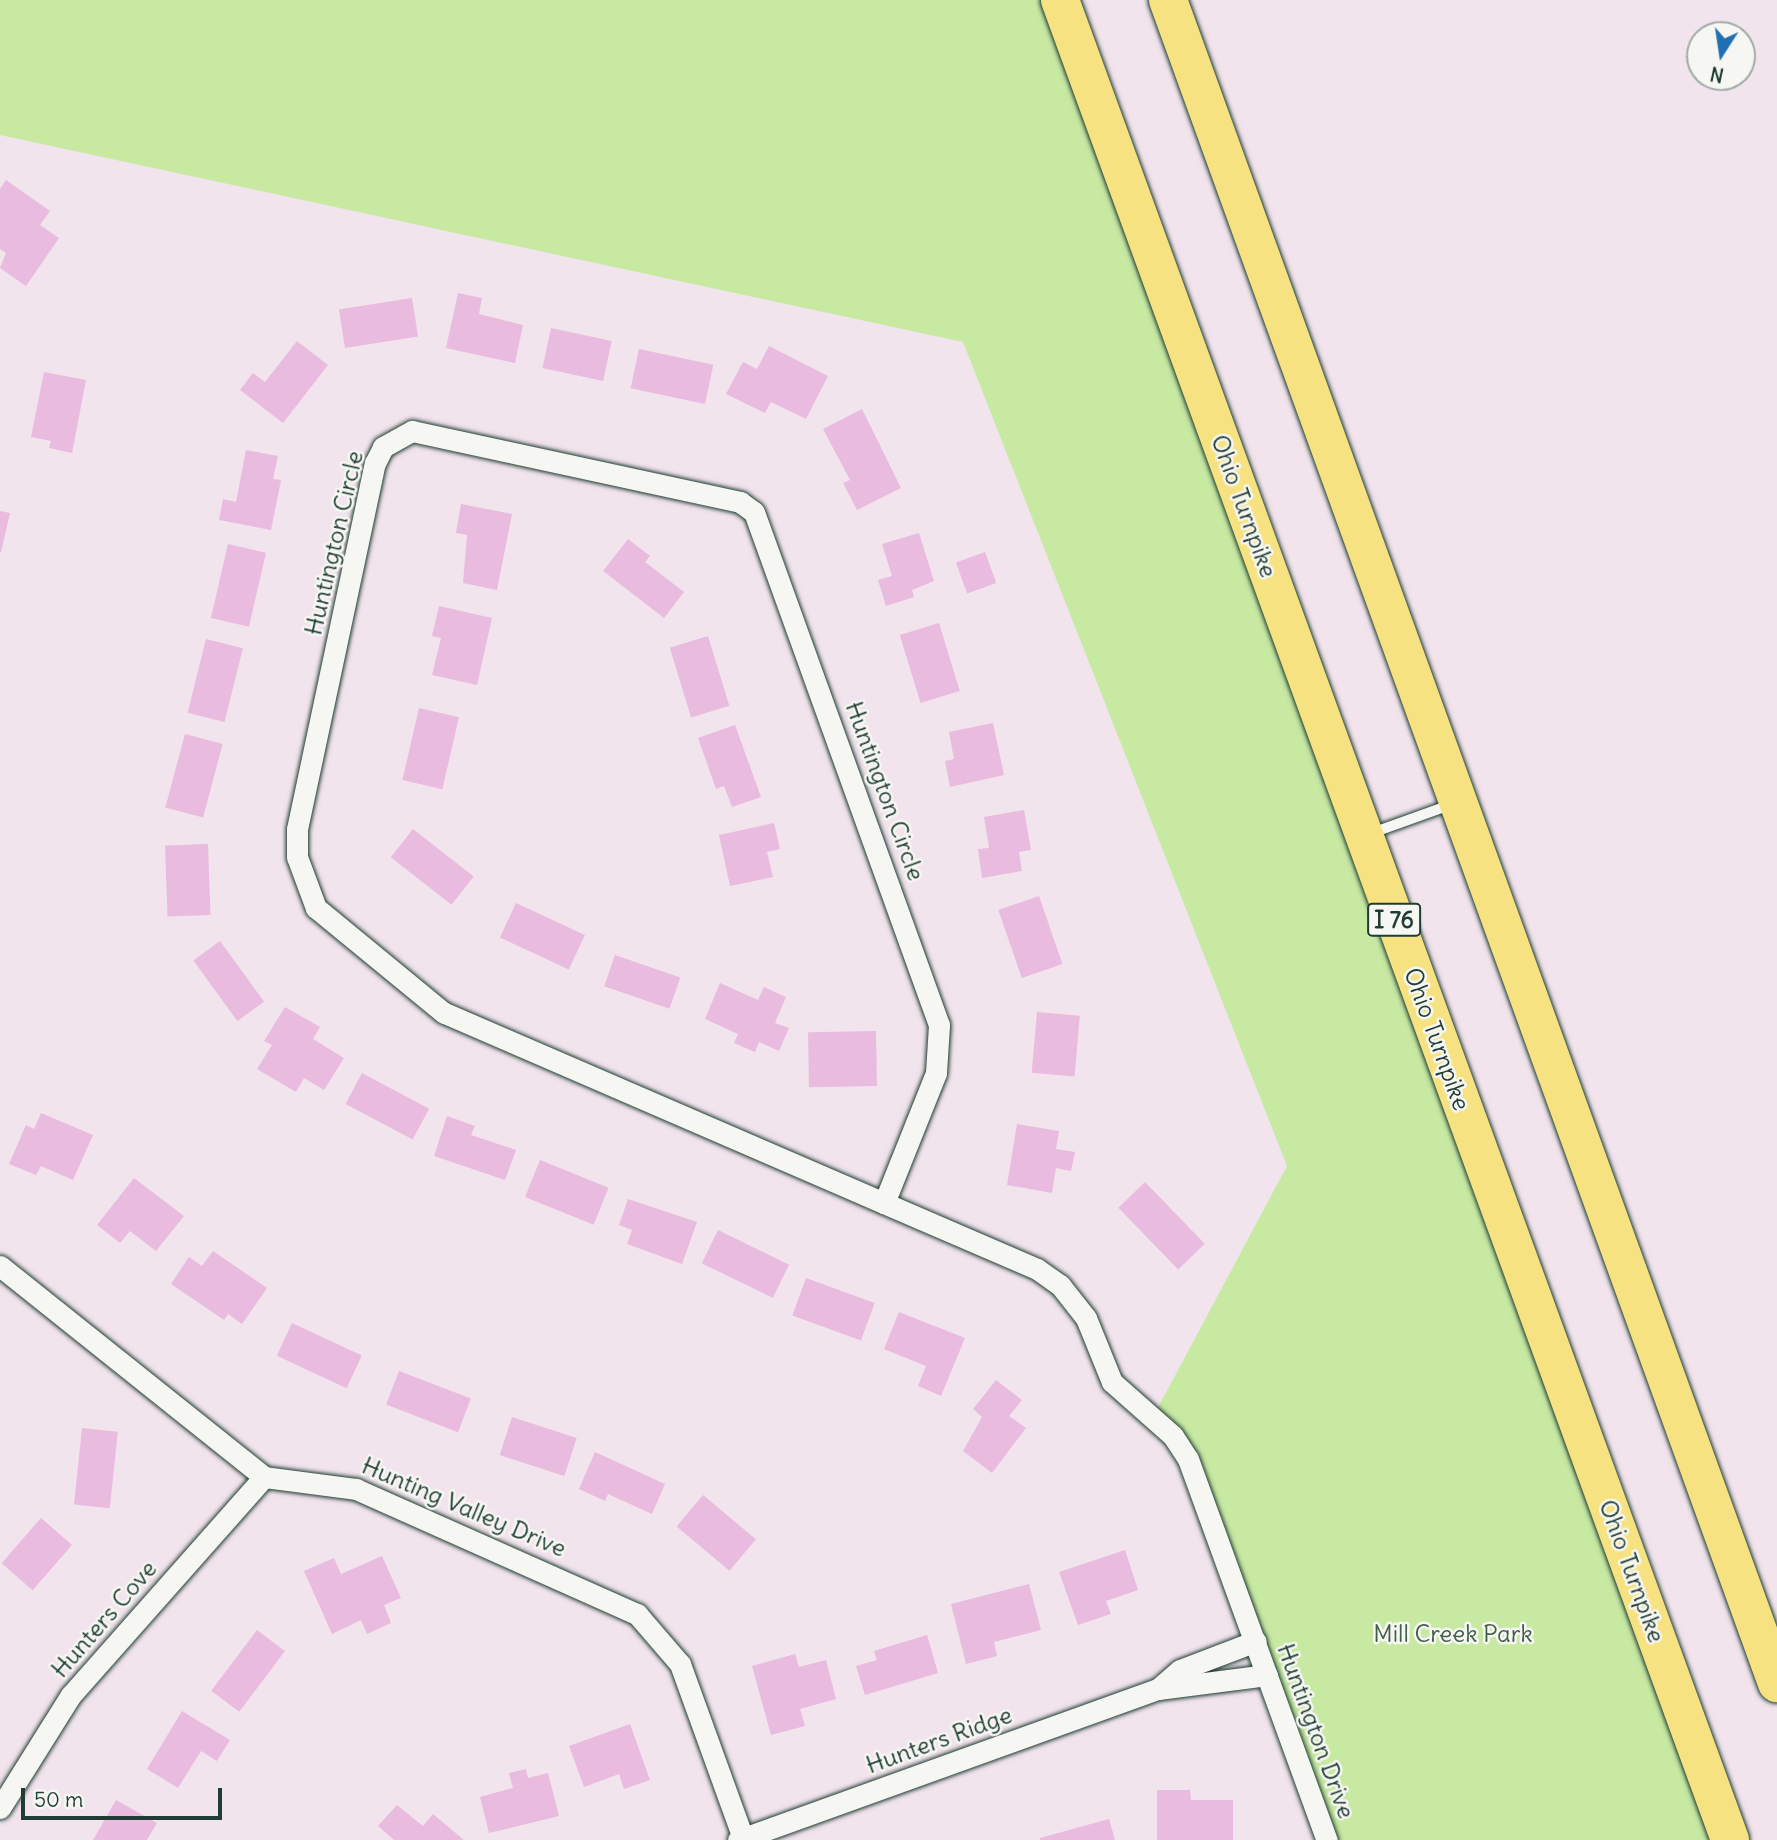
<!DOCTYPE html>
<html>
<head>
<meta charset="utf-8">
<style>
  body { margin:0 }
  #map { position:relative; width:1777px; height:1840px; overflow:hidden; background:#f2e4ec; font-family:Delius,sans-serif }
  div>[style] { position:absolute }
  .green>* { inset:0; background:#c7e9a2 }
  .building>* { inset:0; background:#e9bbde; transform-origin:0 0 }
  .roads { filter:drop-shadow(0 0 2px #1f3d34) drop-shadow(0 0 2px #1f3d34) }
  .lane>* { height:10px; margin:-5px; padding:0 5px; transform-origin:5px; border-radius:5px; background:#f6f6f2 }
  .street>* { height:21px; margin:-10.5px; padding:0 10.5px; transform-origin:10.5px; border-radius:10.5px; background:#f6f6f2 }
  .highway>* { height:38px; margin:-19px; padding:0 19px; transform-origin:19px; border-radius:19px; background:#f7e281 }
  span { translate:-50% -50%; white-space:nowrap; text-align:center; line-height:1.15; -webkit-text-stroke:5px #f6f6f2; paint-order:stroke }
  .shield-label span { padding:2px 5px; background:#f6f6f2; border:2px solid; border-radius:5px; -webkit-text-stroke-width:0 }
  .shield-label { font-size:23px; color:#1f3d34; font-weight:700 }
  .street-label { font-size:24px; color:#1f3d34 }
  .park-label { font-size:24px; color:#415f4a }
  .north { position:absolute; left:1686px; top:21px; width:70px; height:70px; box-sizing:border-box; background:#f6f6f2; border:2px solid #a0aca6; border-radius:50%; rotate:192deg; font-size:19px; font-weight:700; line-height:28px; text-align:center; color:#1f3d34 }
  .north::after { content:''; display:block; margin:auto; width:24px; height:32px; background:#1f6fb2; clip-path:polygon(50% 0,100% 100%,50% 72%,0 100%) }
  .scale { position:absolute; left:21px; top:1788px; width:201px; height:32px; box-sizing:border-box; border:4px solid #1f3d34; border-top:0; padding-left:9px; font-size:21px; line-height:24px; white-space:nowrap; color:#1f3d34; -webkit-text-stroke:5px #f6f6f2; paint-order:stroke }
</style>
</head>
<body>
<div id="map">
  <div class="green">
    <i style="clip-path:polygon(0 0,1060px 0,1730px 1840px,1327px 1840px,1188px 1459px,1153px 1417px,1287px 1166px,963px 342px,0 135px)"></i>
  </div>
  <div class="building">
    <i style="clip-path:polygon(6px 180px,50px 211px,40px 225px,59px 238px,26px 286px,0 268px,6px 253px,0 249px,0 189px)"></i>
    <i style="clip-path:polygon(458px 293px,482px 298px,479px 314px,523px 325px,515px 363px,446px 348px)"></i>
    <i style="left:412px;top:298px;width:39px;height:74px;rotate:81deg"></i>
    <i style="left:551px;top:328px;width:62px;height:41px;rotate:12deg"></i>
    <i style="clip-path:polygon(297px 341px,328px 365px,283px 423px,240px 390px,253px 373px,265px 382px)"></i>
    <i style="clip-path:polygon(769px 346px,828px 376px,806px 419px,771px 402px,765px 413px,726px 394px,743px 362px,757px 369px)"></i>
    <i style="left:639px;top:349px;width:76px;height:40px;rotate:12deg"></i>
    <i style="clip-path:polygon(44px 372px,86px 380px,72px 453px,49px 448px,51px 441px,31px 437px)"></i>
    <i style="clip-path:polygon(862px 409px,901px 488px,857px 510px,843px 483px,850px 480px,823px 429px)"></i>
    <i style="clip-path:polygon(246px 450px,278px 456px,273px 479px,281px 480px,271px 530px,219px 520px,223px 499px,236px 502px)"></i>
    <i style="clip-path:polygon(461px 504px,512px 514px,497px 590px,463px 583px,467px 535px,456px 533px)"></i>
    <i style="clip-path:polygon(0 511px,10px 513px,1px 552px,0 552px)"></i>
    <i style="clip-path:polygon(919px 533px,934px 581px,912px 590px,914px 597px,886px 606px,878px 580px,892px 576px,882px 544px)"></i>
    <i style="clip-path:polygon(628px 539px,650px 556px,645px 562px,684px 592px,664px 618px,603px 571px)"></i>
    <i style="left:228px;top:544px;width:39px;height:76px;rotate:13deg"></i>
    <i style="left:985px;top:552px;width:33px;height:31px;rotate:70deg"></i>
    <i style="clip-path:polygon(439px 606px,492px 618px,477px 685px,432px 675px,441px 638px,432px 636px)"></i>
    <i style="left:939px;top:623px;width:71px;height:41px;rotate:73deg"></i>
    <i style="left:708px;top:636px;width:73px;height:40px;rotate:73deg"></i>
    <i style="left:206px;top:639px;width:38px;height:76px;rotate:14deg"></i>
    <i style="left:419px;top:708px;width:41px;height:74px;rotate:13deg"></i>
    <i style="clip-path:polygon(993px 723px,1004px 775px,950px 787px,945px 761px,954px 759px,949px 732px)"></i>
    <i style="clip-path:polygon(735px 725px,761px 797px,732px 807px,724px 786px,716px 789px,698px 738px)"></i>
    <i style="left:185px;top:734px;width:39px;height:76px;rotate:15deg"></i>
    <i style="clip-path:polygon(1024px 810px,1031px 850px,1019px 852px,1022px 871px,982px 878px,978px 849px,989px 848px,984px 817px)"></i>
    <i style="clip-path:polygon(774px 823px,780px 849px,767px 852px,773px 877px,730px 886px,719px 835px)"></i>
    <i style="left:413px;top:829px;width:77px;height:36px;rotate:38deg"></i>
    <i style="left:208px;top:844px;width:71px;height:43px;rotate:88deg"></i>
    <i style="left:1039px;top:896px;width:72px;height:43px;rotate:71deg"></i>
    <i style="left:516px;top:903px;width:76px;height:38px;rotate:25deg"></i>
    <i style="left:220px;top:941px;width:75px;height:33px;rotate:54deg"></i>
    <i style="left:615px;top:955px;width:69px;height:33px;rotate:19deg"></i>
    <i style="clip-path:polygon(720px 983px,758px 1000px,764px 987px,786px 997px,775px 1023px,789px 1028px,779px 1051px,759px 1042px,755px 1052px,734px 1043px,738px 1034px,705px 1019px)"></i>
    <i style="clip-path:polygon(285px 1007px,320px 1027px,313px 1039px,344px 1058px,324px 1090px,304px 1078px,296px 1092px,257px 1069px,272px 1045px,264px 1041px)"></i>
    <i style="left:1037px;top:1012px;width:43px;height:61px;rotate:5deg"></i>
    <i style="left:876px;top:1031px;width:55px;height:68px;rotate:89deg"></i>
    <i style="left:362px;top:1073px;width:76px;height:35px;rotate:28deg"></i>
    <i style="clip-path:polygon(41px 1113px,93px 1135px,73px 1180px,41px 1166px,36px 1175px,9px 1164px,26px 1125px,34px 1129px)"></i>
    <i style="clip-path:polygon(447px 1116px,475px 1126px,471px 1135px,516px 1150px,505px 1180px,434px 1156px)"></i>
    <i style="clip-path:polygon(1017px 1124px,1059px 1131px,1056px 1149px,1075px 1152px,1071px 1171px,1056px 1168px,1052px 1193px,1007px 1185px)"></i>
    <i style="left:540px;top:1160px;width:74px;height:40px;rotate:22deg"></i>
    <i style="clip-path:polygon(134px 1178px,184px 1216px,156px 1251px,130px 1231px,120px 1243px,97px 1225px)"></i>
    <i style="left:1145px;top:1182px;width:86px;height:37px;rotate:46deg"></i>
    <i style="clip-path:polygon(628px 1199px,697px 1222px,682px 1264px,627px 1244px,632px 1230px,619px 1225px)"></i>
    <i style="left:718px;top:1230px;width:79px;height:37px;rotate:26deg"></i>
    <i style="clip-path:polygon(213px 1251px,267px 1288px,242px 1324px,228px 1314px,224px 1320px,171px 1284px,189px 1257px,202px 1266px)"></i>
    <i style="left:806px;top:1278px;width:73px;height:40px;rotate:20deg"></i>
    <i style="clip-path:polygon(899px 1312px,965px 1338px,941px 1396px,918px 1386px,926px 1366px,884px 1349px)"></i>
    <i style="left:292px;top:1323px;width:77px;height:36px;rotate:25deg"></i>
    <i style="left:399px;top:1371px;width:77px;height:36px;rotate:21deg"></i>
    <i style="clip-path:polygon(996px 1380px,1022px 1400px,1009px 1416px,1026px 1428px,992px 1473px,963px 1451px,982px 1417px,973px 1409px)"></i>
    <i style="left:512px;top:1417px;width:68px;height:40px;rotate:18deg"></i>
    <i style="left:82px;top:1428px;width:36px;height:77px;rotate:6deg"></i>
    <i style="clip-path:polygon(595px 1452px,665px 1484px,652px 1514px,608px 1494px,605px 1501px,579px 1489px)"></i>
    <i style="left:703px;top:1495px;width:69px;height:41px;rotate:40deg"></i>
    <i style="left:41px;top:1518px;width:41px;height:60px;rotate:41deg"></i>
    <i style="clip-path:polygon(1125px 1550px,1138px 1590px,1106px 1601px,1111px 1614px,1078px 1625px,1059px 1572px)"></i>
    <i style="clip-path:polygon(382px 1556px,401px 1598px,384px 1605px,391px 1623px,367px 1634px,361px 1620px,332px 1634px,304px 1571px,334px 1558px,341px 1574px)"></i>
    <i style="clip-path:polygon(1029px 1584px,1041px 1630px,994px 1642px,997px 1656px,966px 1664px,951px 1604px)"></i>
    <i style="left:257px;top:1630px;width:35px;height:76px;rotate:37deg"></i>
    <i style="clip-path:polygon(927px 1635px,938px 1673px,865px 1695px,856px 1666px,877px 1660px,874px 1651px)"></i>
    <i style="clip-path:polygon(795px 1654px,799px 1667px,826px 1660px,836px 1699px,800px 1709px,805px 1726px,771px 1735px,752px 1666px)"></i>
    <i style="clip-path:polygon(182px 1711px,230px 1740px,217px 1761px,201px 1751px,178px 1788px,147px 1769px)"></i>
    <i style="clip-path:polygon(630px 1724px,650px 1780px,624px 1789px,619px 1774px,584px 1787px,569px 1746px)"></i>
    <i style="clip-path:polygon(526px 1769px,528px 1778px,548px 1773px,559px 1816px,489px 1833px,480px 1797px,513px 1788px,509px 1773px)"></i>
    <i style="clip-path:polygon(1157px 1790px,1190px 1790px,1191px 1800px,1233px 1800px,1233px 1840px,1157px 1840px)"></i>
    <i style="clip-path:polygon(116px 1800px,157px 1823px,147px 1840px,93px 1840px)"></i>
    <i style="clip-path:polygon(397px 1805px,423px 1826px,433px 1814px,464px 1840px,394px 1840px,378px 1826px)"></i>
    <i style="clip-path:polygon(1109px 1819px,1115px 1840px,1040px 1840px,1040px 1838px)"></i>
  </div>
  <div class="roads">
    <div class="lane">
      <i style="left:1369px;top:834px;width:89px;rotate:-19.7deg"></i>
    </div>
    <div class="street">
      <i style="left:412px;top:431px;width:336px;rotate:12.2deg"></i>
      <i style="left:740px;top:502px;width:17px;rotate:36deg"></i>
      <i style="left:754px;top:512px;width:545px;rotate:70.17deg"></i>
      <i style="left:939px;top:1025px;width:48px;rotate:93.6deg"></i>
      <i style="left:936px;top:1073px;width:140px;rotate:111.8deg"></i>
      <i style="left:884px;top:1203px;width:479px;rotate:-156.6deg"></i>
      <i style="left:444px;top:1013px;width:166px;rotate:-140.6deg"></i>
      <i style="left:316px;top:908px;width:54px;rotate:-110.4deg"></i>
      <i style="left:297px;top:857px;width:28px;rotate:-90deg"></i>
      <i style="left:297px;top:829px;width:374px;rotate:-78deg"></i>
      <i style="left:375px;top:463px;width:18px;rotate:-63deg"></i>
      <i style="left:383px;top:447px;width:33px;rotate:-29deg"></i>
      <i style="left:884px;top:1203px;width:167px;rotate:23.3deg"></i>
      <i style="left:1037px;top:1269px;width:28px;rotate:35deg"></i>
      <i style="left:1060px;top:1285px;width:42px;rotate:51.8deg"></i>
      <i style="left:1086px;top:1318px;width:69px;rotate:67.9deg"></i>
      <i style="left:1112px;top:1382px;width:81px;rotate:41.5deg"></i>
      <i style="left:1173px;top:1436px;width:27px;rotate:57deg"></i>
      <i style="left:1188px;top:1459px;width:406px;rotate:70deg"></i>
      <i style="left:0;top:1266px;width:338px;rotate:38.6deg"></i>
      <i style="left:264px;top:1477px;width:93px;rotate:7.4deg"></i>
      <i style="left:356px;top:1489px;width:308px;rotate:24deg"></i>
      <i style="left:637px;top:1614px;width:66px;rotate:49.3deg"></i>
      <i style="left:680px;top:1664px;width:185px;rotate:70.1deg"></i>
      <i style="left:1158px;top:1689px;width:29px;rotate:-41deg"></i>
      <i style="left:1180px;top:1670px;width:81px;rotate:-20.9deg"></i>
      <i style="left:0;top:1808px;width:133px;rotate:-57.9deg"></i>
      <i style="left:71px;top:1695px;width:291px;rotate:-48.5deg"></i>
      <i style="left:738px;top:1840px;width:446px;rotate:-19.8deg"></i>
      <i style="left:1158px;top:1689px;width:110px;rotate:-7.3deg"></i>
    </div>
    <div class="highway">
      <i style="left:1060px;top:0;width:1958px;rotate:69.99deg"></i>
      <i style="left:1168px;top:0;width:1790px;rotate:70.11deg"></i>
    </div>
  </div>
  <div class="shield-label">
    <span style="left:1394px;top:920px">I 76</span>
  </div>
  <div class="street-label">
    <span style="left:1244px;top:506px;rotate:70deg">Ohio Turnpike</span>
    <span style="left:334px;top:543px;rotate:-77deg">Huntington Circle</span>
    <span style="left:885px;top:791px;rotate:70deg">Huntington Circle</span>
    <span style="left:1437px;top:1039px;rotate:70deg">Ohio Turnpike</span>
    <span style="left:464px;top:1507px;rotate:23deg">Hunting Valley Drive</span>
    <span style="left:1632px;top:1571px;rotate:70deg">Ohio Turnpike</span>
    <span style="left:104px;top:1619px;rotate:-49deg">Hunters Cove</span>
    <span style="left:1316px;top:1731px;rotate:70deg">Huntington Drive</span>
    <span style="left:939px;top:1740px;rotate:-20deg">Hunters Ridge</span>
  </div>
  <div class="park-label">
    <span style="left:1453px;top:1634px">Mill Creek Park</span>
  </div>
  <div class="north">N</div>
  <div class="scale">50 m</div>
</div>
</body>
</html>
